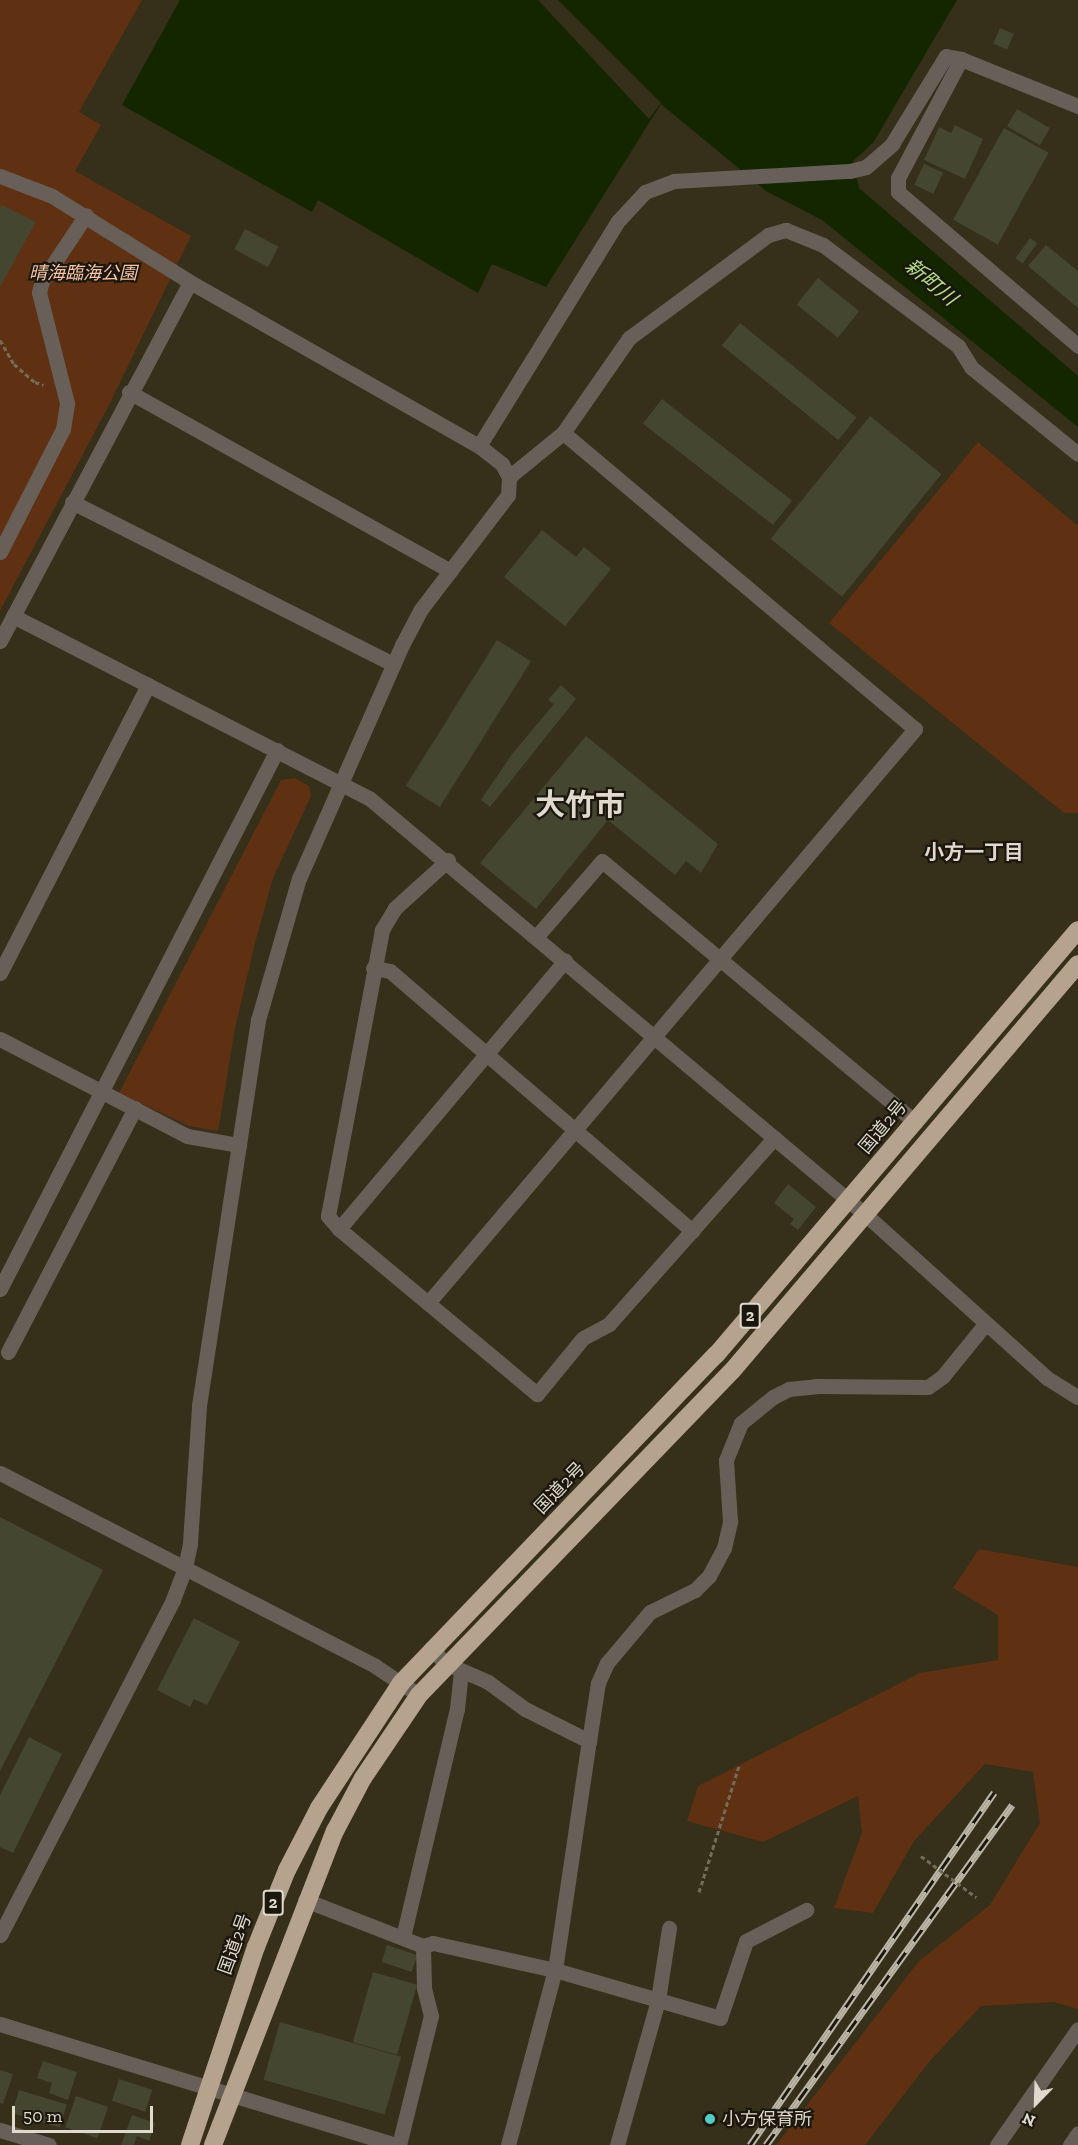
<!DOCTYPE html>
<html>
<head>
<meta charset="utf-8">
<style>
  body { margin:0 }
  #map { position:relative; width:1078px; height:2145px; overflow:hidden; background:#362f19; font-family:"Zilla Slab","Noto Sans JP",serif }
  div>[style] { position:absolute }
  .green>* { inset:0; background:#5f3112 }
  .water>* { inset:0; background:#132600 }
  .pier>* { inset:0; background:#362f19 }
  .building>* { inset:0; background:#44462f; transform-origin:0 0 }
  .path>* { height:3px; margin-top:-1.5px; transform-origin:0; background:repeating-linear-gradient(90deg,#726c59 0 4.5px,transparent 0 7.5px) }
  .minor>* { height:15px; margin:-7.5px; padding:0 7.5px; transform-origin:7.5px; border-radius:7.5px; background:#686058 }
  .highway>* { height:18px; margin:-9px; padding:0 9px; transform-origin:9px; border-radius:9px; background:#b5a38d }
  .rail>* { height:7px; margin-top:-3.5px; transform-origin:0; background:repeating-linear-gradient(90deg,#1b170e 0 14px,#bbb6a7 0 28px); box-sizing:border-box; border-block:2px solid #bbb6a7 }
  .path-bridge>* { height:3px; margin-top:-1.5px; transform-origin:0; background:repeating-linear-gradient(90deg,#726c59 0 4.5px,transparent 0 7.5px) }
  .dots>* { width:16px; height:16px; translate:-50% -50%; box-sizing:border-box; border:3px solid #1b170e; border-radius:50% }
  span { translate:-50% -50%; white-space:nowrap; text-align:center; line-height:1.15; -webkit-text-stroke:4.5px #1b170e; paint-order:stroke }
  .shield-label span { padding:2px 4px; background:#1b170e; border:2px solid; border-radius:4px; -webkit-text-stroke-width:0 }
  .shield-label { font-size:16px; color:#dfdacd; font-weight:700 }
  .park-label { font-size:18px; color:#f8c4a6; font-style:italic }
  .street-label { font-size:18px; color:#dfdacd }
  .poi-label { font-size:18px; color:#dfdacd }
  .left { translate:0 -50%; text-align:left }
  .water-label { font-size:20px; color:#b4e08b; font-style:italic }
  .neighbourhood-label { font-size:20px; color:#dfdacd; font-weight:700 }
  .town-label { font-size:30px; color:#dfdacd; font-weight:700 }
  .north { position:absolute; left:1006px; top:2073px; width:60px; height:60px; -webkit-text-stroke:4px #1b170e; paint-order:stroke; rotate:203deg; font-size:16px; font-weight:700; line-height:24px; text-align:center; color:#dfdacd }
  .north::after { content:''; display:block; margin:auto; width:21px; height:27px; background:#dfdacd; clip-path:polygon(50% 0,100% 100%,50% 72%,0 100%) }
  .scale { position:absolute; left:12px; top:2106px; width:141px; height:27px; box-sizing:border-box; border:3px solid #dfdacd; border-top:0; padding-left:8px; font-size:18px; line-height:21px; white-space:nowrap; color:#dfdacd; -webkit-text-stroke:4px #1b170e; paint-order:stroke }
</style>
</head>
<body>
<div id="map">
  <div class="green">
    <i style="clip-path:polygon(0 0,142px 0,79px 112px,101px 125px,75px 171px,191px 236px,108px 407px,0 611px)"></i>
    <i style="clip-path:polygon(978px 442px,1078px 526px,1078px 813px,1064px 813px,829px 623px)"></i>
    <i style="clip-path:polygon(295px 778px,309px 786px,311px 796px,273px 878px,255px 943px,235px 1028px,218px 1131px,189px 1126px,119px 1093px,281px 780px)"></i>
    <i style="clip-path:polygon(979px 1549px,1078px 1567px,1078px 2009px,1054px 2002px,981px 2006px,929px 2062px,865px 2145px,776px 2145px,919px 1961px,990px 1905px,1040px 1823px,1033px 1772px,985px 1764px,914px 1841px,873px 1913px,834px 1908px,862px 1833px,858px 1796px,763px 1842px,687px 1821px,698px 1786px,920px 1673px,998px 1660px,998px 1615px,953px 1588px)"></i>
  </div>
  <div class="water">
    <i style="clip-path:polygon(180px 0,957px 0,873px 143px,853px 161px,859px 188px,1078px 376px,1078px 427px,822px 220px,766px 191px,661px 104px,546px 287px,492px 264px,478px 293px,318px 200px,312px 212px,122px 105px)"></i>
  </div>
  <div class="pier">
    <i style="clip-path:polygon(538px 0,558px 0,661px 103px,649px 119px)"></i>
  </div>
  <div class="building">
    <i style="left:1000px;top:28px;width:15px;height:17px;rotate:23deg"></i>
    <i style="left:1017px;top:109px;width:38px;height:20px;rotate:30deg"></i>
    <i style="clip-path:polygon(955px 125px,983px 139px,965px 179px,924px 160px,939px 127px,951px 133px)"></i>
    <i style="left:1004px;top:128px;width:51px;height:105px;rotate:29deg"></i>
    <i style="left:924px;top:164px;width:21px;height:23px;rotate:25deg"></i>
    <i style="clip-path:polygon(2px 205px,36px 222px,0 287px,0 209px)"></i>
    <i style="left:245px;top:229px;width:38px;height:23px;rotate:28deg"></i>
    <i style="left:1030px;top:238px;width:9px;height:25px;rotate:36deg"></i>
    <i style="clip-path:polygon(1046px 245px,1078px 271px,1078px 308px,1028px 266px)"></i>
    <i style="left:818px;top:278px;width:53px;height:34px;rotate:39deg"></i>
    <i style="left:740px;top:323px;width:150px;height:29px;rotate:39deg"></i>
    <i style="left:662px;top:399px;width:165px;height:31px;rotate:38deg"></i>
    <i style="left:870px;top:416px;width:92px;height:158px;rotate:39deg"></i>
    <i style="clip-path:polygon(542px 530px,576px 557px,584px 547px,611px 569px,565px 626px,504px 577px)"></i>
    <i style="left:497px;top:640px;width:40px;height:172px;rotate:32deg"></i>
    <i style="clip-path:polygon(561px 685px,576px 699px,490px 807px,481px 800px,512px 754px,554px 704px,548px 700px)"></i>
    <i style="clip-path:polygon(586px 736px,718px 844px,701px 873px,686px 861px,675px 875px,608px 820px,536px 909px,480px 863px)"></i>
    <i style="clip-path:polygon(788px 1184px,816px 1207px,798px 1230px,790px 1224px,794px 1219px,774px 1203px)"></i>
    <i style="clip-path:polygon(0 1517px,103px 1570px,0 1771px)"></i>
    <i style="clip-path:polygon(194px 1618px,240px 1642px,207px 1705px,194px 1699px,190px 1707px,157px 1690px)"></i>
    <i style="clip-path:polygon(29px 1737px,62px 1754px,13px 1853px,0 1847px,0 1795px)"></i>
    <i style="left:387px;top:1945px;width:32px;height:18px;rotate:18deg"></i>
    <i style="left:373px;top:1972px;width:46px;height:73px;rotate:16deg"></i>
    <i style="left:280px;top:2022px;width:126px;height:60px;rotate:16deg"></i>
    <i style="clip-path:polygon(43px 2061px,77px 2072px,68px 2100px,49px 2093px,52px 2083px,37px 2078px)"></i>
    <i style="clip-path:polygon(0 2070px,13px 2074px,3px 2104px,0 2103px)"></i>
    <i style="left:119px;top:2079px;width:35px;height:23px;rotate:18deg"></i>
    <i style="left:19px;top:2090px;width:50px;height:24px;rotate:17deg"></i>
    <i style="left:76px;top:2096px;width:34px;height:33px;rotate:19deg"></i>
    <i style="clip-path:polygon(132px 2115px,155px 2123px,149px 2141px,137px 2136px,134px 2145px,121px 2145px)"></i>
  </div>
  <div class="path">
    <i style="left:0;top:340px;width:28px;rotate:60deg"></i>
    <i style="left:14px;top:364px;width:28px;rotate:41deg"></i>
    <i style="left:35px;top:382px;width:9px;rotate:18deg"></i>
    <i style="left:699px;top:1892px;width:132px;rotate:-72.4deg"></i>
  </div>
  <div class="minor">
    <i style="left:961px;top:59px;width:135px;rotate:117.9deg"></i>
    <i style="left:898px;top:178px;width:14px;rotate:90deg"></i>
    <i style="left:898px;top:192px;width:237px;rotate:40.5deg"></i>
    <i style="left:0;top:176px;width:56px;rotate:21deg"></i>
    <i style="left:52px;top:196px;width:163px;rotate:31.9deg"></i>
    <i style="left:129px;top:392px;width:368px;rotate:29.1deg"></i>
    <i style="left:479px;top:446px;width:264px;rotate:-58.3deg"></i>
    <i style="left:618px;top:221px;width:40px;rotate:-47deg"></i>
    <i style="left:645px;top:192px;width:31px;rotate:-21deg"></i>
    <i style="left:674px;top:181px;width:176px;rotate:-3.3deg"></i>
    <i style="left:850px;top:171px;width:16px;rotate:-14deg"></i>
    <i style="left:866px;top:167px;width:35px;rotate:-41deg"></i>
    <i style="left:892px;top:144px;width:103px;rotate:-58.5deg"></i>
    <i style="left:946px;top:56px;width:15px;rotate:11deg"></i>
    <i style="left:961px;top:59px;width:126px;rotate:21.9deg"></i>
    <i style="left:509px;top:477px;width:70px;rotate:-39.2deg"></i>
    <i style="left:563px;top:433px;width:116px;rotate:-55.2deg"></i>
    <i style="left:629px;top:338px;width:173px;rotate:-36.5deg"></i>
    <i style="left:768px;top:235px;width:19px;rotate:-16deg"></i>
    <i style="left:786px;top:230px;width:40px;rotate:22deg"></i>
    <i style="left:823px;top:245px;width:169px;rotate:36.8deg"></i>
    <i style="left:958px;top:346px;width:26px;rotate:58deg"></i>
    <i style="left:972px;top:368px;width:136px;rotate:39.1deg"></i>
    <i style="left:72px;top:502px;width:360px;rotate:26.8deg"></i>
    <i style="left:0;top:552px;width:138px;rotate:-62.9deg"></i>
    <i style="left:63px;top:429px;width:26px;rotate:-81deg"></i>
    <i style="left:67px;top:403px;width:114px;rotate:-104.2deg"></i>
    <i style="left:39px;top:292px;width:11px;rotate:-75deg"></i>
    <i style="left:42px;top:281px;width:79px;rotate:-56.3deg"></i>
    <i style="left:13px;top:616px;width:400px;rotate:27.1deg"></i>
    <i style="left:369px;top:798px;width:649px;rotate:40deg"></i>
    <i style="left:866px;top:1215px;width:244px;rotate:42deg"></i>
    <i style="left:1047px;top:1378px;width:36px;rotate:32deg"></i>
    <i style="left:0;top:641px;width:406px;rotate:-62.1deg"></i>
    <i style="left:190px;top:282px;width:332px;rotate:29.6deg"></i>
    <i style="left:479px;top:446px;width:29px;rotate:38deg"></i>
    <i style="left:502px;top:464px;width:15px;rotate:62deg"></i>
    <i style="left:509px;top:477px;width:18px;rotate:93deg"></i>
    <i style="left:508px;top:495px;width:143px;rotate:127.3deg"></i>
    <i style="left:421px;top:609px;width:41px;rotate:117.8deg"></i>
    <i style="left:402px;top:645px;width:255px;rotate:113.8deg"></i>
    <i style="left:299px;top:878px;width:148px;rotate:106.1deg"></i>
    <i style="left:258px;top:1020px;width:391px;rotate:98.7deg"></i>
    <i style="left:199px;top:1407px;width:137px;rotate:93.8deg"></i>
    <i style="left:190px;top:1544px;width:25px;rotate:102deg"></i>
    <i style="left:185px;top:1568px;width:34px;rotate:111deg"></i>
    <i style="left:173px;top:1600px;width:377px;rotate:117.3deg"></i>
    <i style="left:448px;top:860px;width:72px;rotate:137.8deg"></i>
    <i style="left:395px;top:908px;width:26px;rotate:121deg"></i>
    <i style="left:382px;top:930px;width:291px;rotate:100.7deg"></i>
    <i style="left:328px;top:1216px;width:17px;rotate:50deg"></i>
    <i style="left:339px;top:1229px;width:258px;rotate:39.8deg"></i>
    <i style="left:537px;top:1394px;width:72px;rotate:-50.6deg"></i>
    <i style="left:583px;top:1338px;width:30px;rotate:-28deg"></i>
    <i style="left:609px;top:1324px;width:249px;rotate:-48.4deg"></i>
    <i style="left:537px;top:936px;width:99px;rotate:-49.1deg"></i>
    <i style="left:602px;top:861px;width:408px;rotate:39.8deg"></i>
    <i style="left:373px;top:968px;width:17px;rotate:10deg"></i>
    <i style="left:390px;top:971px;width:399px;rotate:40.7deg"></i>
    <i style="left:0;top:973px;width:324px;rotate:-62.8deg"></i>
    <i style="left:0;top:1039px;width:211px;rotate:27.4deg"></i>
    <i style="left:187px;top:1136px;width:53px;rotate:9.8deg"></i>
    <i style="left:339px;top:1229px;width:351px;rotate:-49.9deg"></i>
    <i style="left:0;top:1289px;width:606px;rotate:-62.8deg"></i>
    <i style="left:428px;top:1303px;width:753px;rotate:-49.69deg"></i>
    <i style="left:915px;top:729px;width:460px;rotate:-139.9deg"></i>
    <i style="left:8px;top:1352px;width:275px;rotate:-62.5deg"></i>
    <i style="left:0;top:1473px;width:422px;rotate:27.2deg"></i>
    <i style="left:375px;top:1666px;width:53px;rotate:33.4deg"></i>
    <i style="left:431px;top:1648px;width:21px;rotate:47deg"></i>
    <i style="left:445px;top:1663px;width:47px;rotate:23.8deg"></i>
    <i style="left:488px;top:1682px;width:46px;rotate:36.1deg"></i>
    <i style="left:525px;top:1709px;width:72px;rotate:26.6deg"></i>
    <i style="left:589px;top:1741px;width:59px;rotate:-81.2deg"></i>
    <i style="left:598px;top:1683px;width:22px;rotate:-66deg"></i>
    <i style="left:607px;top:1663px;width:67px;rotate:-49.9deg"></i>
    <i style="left:650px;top:1612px;width:50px;rotate:-26.1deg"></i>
    <i style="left:695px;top:1590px;width:20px;rotate:-45deg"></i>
    <i style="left:709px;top:1576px;width:32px;rotate:-62deg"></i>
    <i style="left:724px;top:1548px;width:28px;rotate:-77deg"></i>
    <i style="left:730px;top:1521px;width:61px;rotate:-93.8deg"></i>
    <i style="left:726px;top:1460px;width:40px;rotate:-68deg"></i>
    <i style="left:741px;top:1423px;width:41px;rotate:-39.1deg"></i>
    <i style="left:773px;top:1397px;width:18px;rotate:-27deg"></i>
    <i style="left:789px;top:1389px;width:27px;rotate:-6deg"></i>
    <i style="left:816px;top:1386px;width:112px;rotate:0.5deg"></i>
    <i style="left:928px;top:1387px;width:19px;rotate:-36deg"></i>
    <i style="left:943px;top:1376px;width:68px;rotate:-50.9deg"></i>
    <i style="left:305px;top:1900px;width:127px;rotate:21.3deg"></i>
    <i style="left:423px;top:1946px;width:10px;rotate:-17deg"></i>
    <i style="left:433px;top:1943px;width:125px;rotate:12.5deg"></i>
    <i style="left:555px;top:1970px;width:172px;rotate:16.2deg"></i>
    <i style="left:720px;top:2018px;width:81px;rotate:-71.3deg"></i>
    <i style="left:746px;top:1941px;width:68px;rotate:-27.3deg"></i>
    <i style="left:403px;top:1937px;width:234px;rotate:-76.7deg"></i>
    <i style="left:457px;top:1709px;width:38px;rotate:-84deg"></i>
    <i style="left:0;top:2024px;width:413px;rotate:17deg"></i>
    <i style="left:0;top:2130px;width:51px;rotate:17deg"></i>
    <i style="left:399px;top:2145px;width:133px;rotate:-76.1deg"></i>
    <i style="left:431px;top:2016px;width:30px;rotate:-104deg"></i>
    <i style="left:424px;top:1987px;width:41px;rotate:-91.4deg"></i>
    <i style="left:508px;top:2145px;width:181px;rotate:-75deg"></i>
    <i style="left:555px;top:1970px;width:232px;rotate:-81.6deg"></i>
    <i style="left:617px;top:2145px;width:151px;rotate:-74.2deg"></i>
    <i style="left:658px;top:2000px;width:73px;rotate:-81.3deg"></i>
    <i style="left:997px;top:2145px;width:141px;rotate:-55.1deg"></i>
    <i style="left:1070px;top:2145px;width:14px;rotate:-56deg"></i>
  </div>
  <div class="highway">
    <i style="left:190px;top:2145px;width:209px;rotate:-71.6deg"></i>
    <i style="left:256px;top:1947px;width:83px;rotate:-68.1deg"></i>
    <i style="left:287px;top:1870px;width:70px;rotate:-62.7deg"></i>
    <i style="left:319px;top:1808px;width:149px;rotate:-56.7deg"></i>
    <i style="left:401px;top:1683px;width:455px;rotate:-46.2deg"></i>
    <i style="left:716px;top:1355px;width:558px;rotate:-49.58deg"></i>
    <i style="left:213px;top:2145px;width:337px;rotate:-68.8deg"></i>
    <i style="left:335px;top:1831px;width:60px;rotate:-62.2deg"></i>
    <i style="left:363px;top:1778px;width:100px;rotate:-56deg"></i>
    <i style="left:419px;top:1695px;width:450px;rotate:-46deg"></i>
    <i style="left:732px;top:1371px;width:534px;rotate:-49.63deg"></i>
  </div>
  <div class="rail">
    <i style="left:750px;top:2145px;width:429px;rotate:-55.3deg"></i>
    <i style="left:766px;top:2145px;width:420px;rotate:-54.1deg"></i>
  </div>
  <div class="path-bridge">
    <i style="left:921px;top:1856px;width:69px;rotate:36.7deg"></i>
  </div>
  <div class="dots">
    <i style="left:710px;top:2119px;background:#54cdc7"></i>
  </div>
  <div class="shield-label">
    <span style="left:750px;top:1316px">2</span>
    <span style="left:273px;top:1903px">2</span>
  </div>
  <div class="park-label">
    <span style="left:83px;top:273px">晴海臨海公園</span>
  </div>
  <div class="street-label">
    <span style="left:883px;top:1127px;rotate:-50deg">国道2号</span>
    <span style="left:560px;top:1488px;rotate:-46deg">国道2号</span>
    <span style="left:235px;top:1944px;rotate:-70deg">国道2号</span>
  </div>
  <div class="poi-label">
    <span class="left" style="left:722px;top:2119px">小方保育所</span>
  </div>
  <div class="water-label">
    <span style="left:931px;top:282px;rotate:40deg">新町川</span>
  </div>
  <div class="neighbourhood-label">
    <span style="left:974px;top:852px">小方一丁目</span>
  </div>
  <div class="town-label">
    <span style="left:580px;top:805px">大竹市</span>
  </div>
  <div class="north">N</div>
  <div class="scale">50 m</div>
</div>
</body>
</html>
